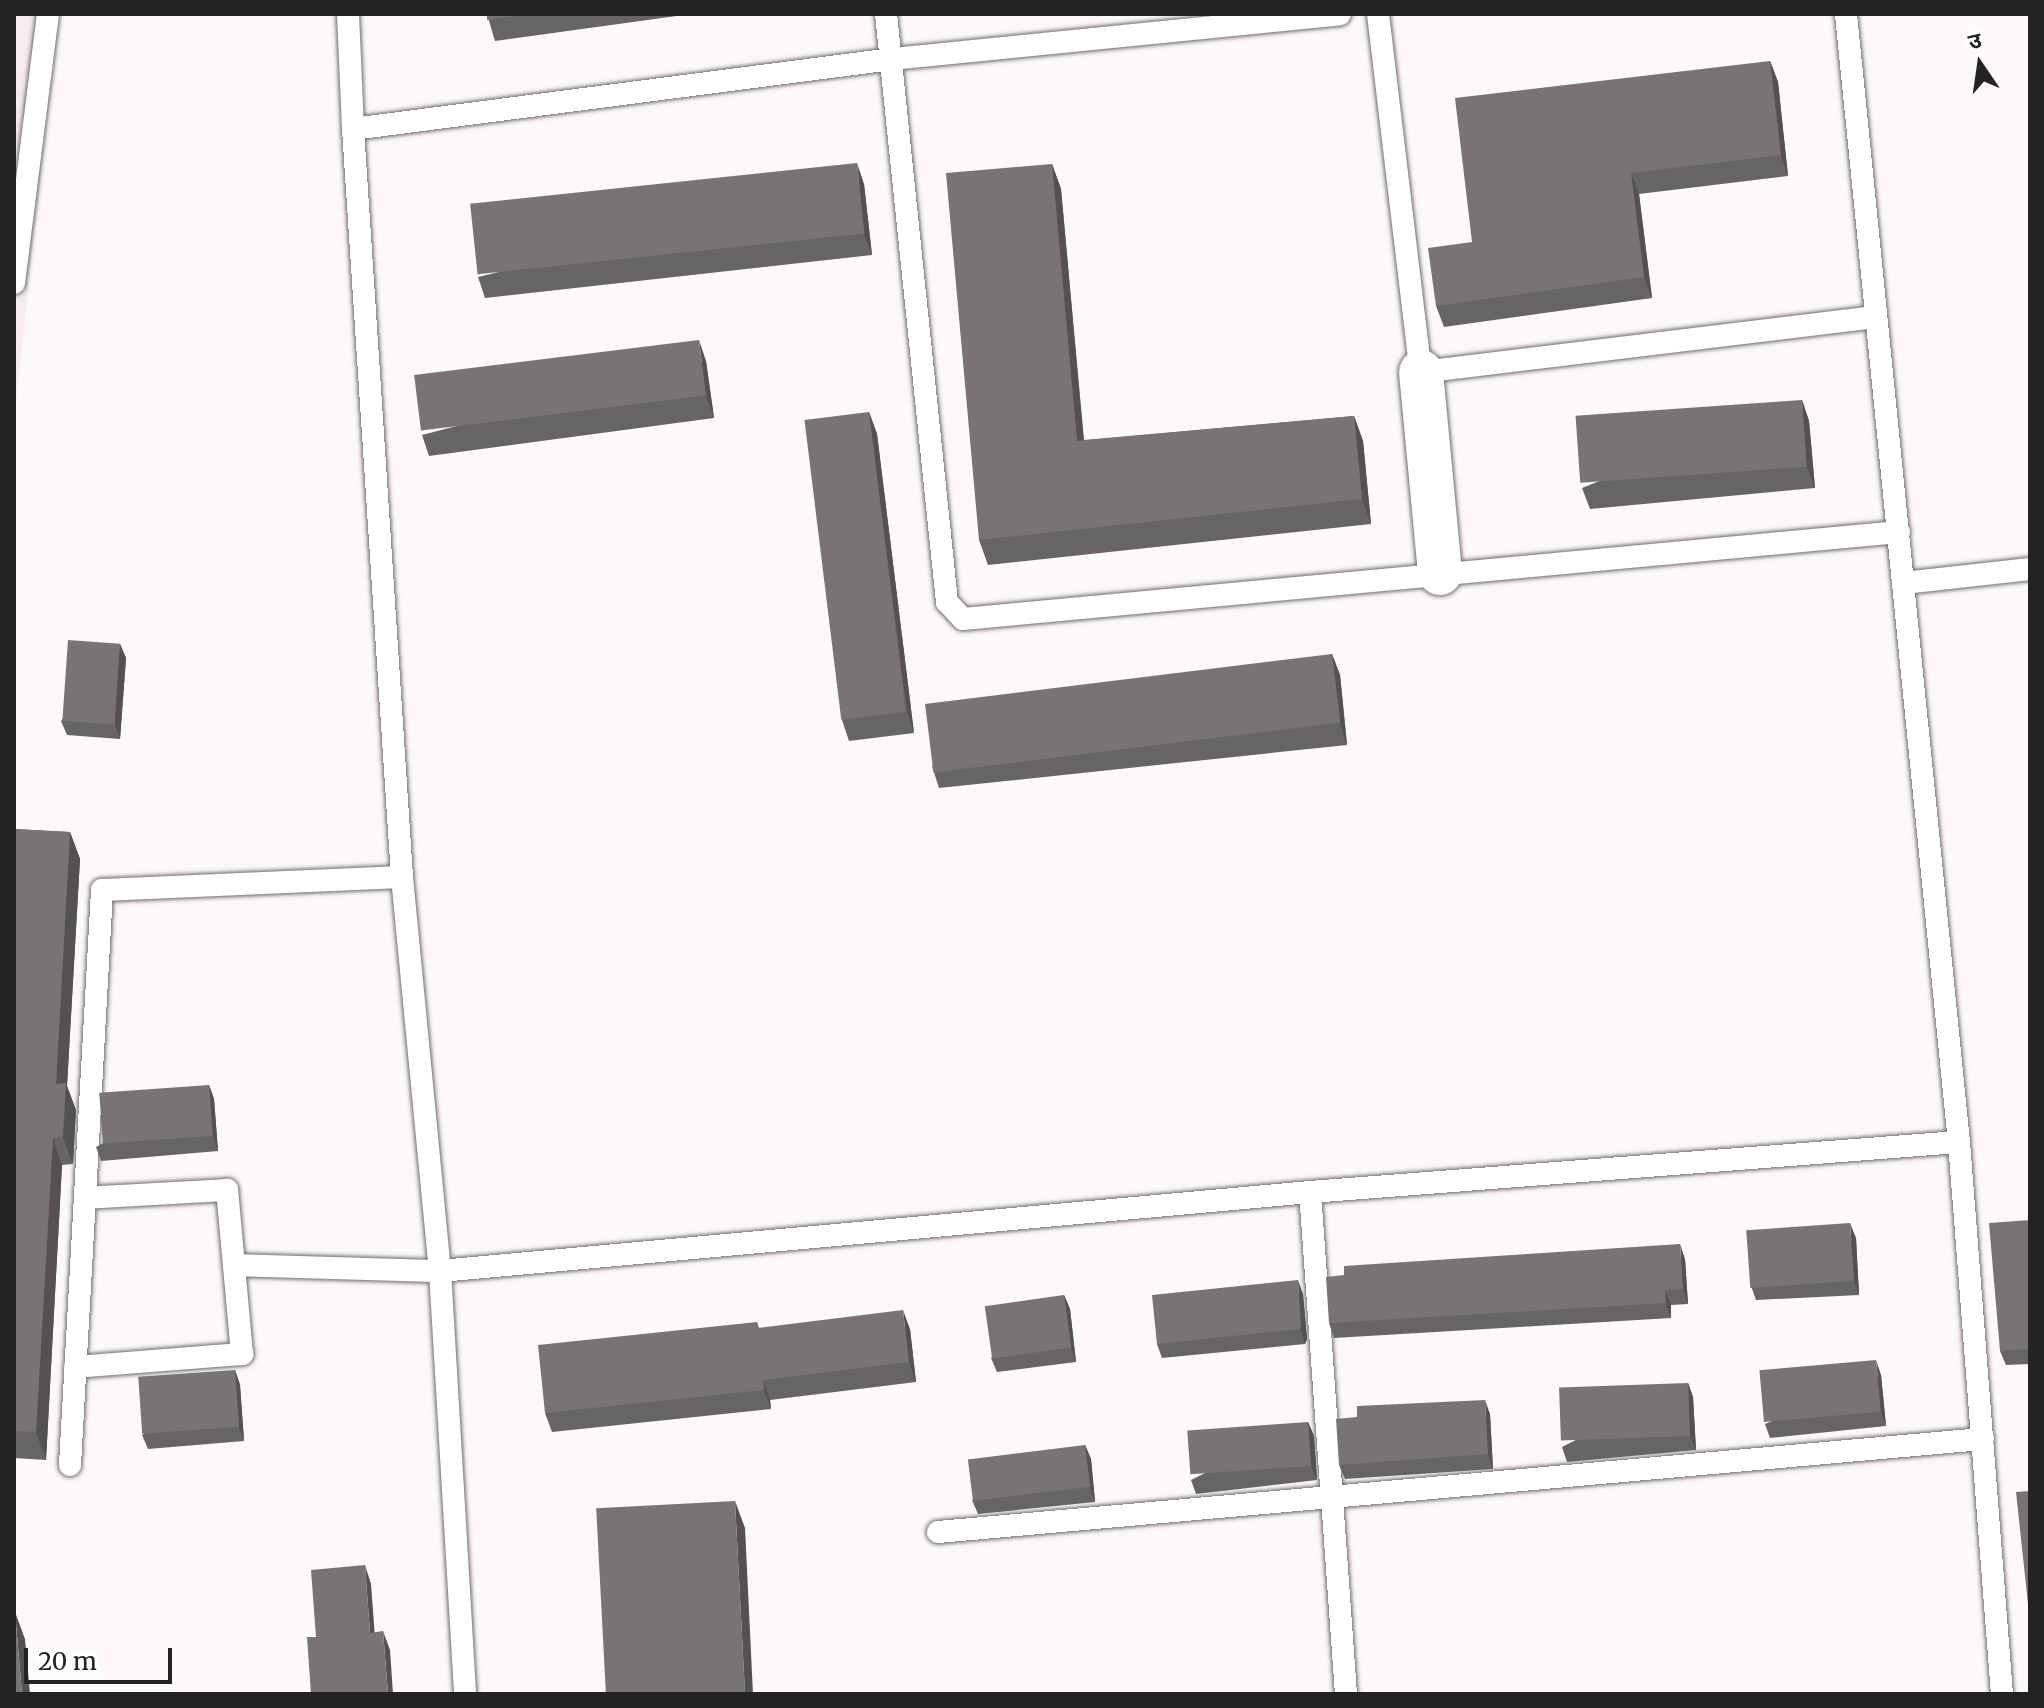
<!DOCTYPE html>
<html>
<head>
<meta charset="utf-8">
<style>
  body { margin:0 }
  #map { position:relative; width:2044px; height:1708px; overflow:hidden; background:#fdf9fb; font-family:Merriweather,"Noto Sans Devanagari",serif }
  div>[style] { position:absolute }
  .built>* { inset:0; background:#f7ebf1 }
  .roads { filter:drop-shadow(0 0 2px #706d6e) drop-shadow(0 0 2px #706d6e) }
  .lane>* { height:22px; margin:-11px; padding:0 11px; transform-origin:11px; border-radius:11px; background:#fff }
  .street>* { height:44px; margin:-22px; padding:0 22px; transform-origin:22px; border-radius:22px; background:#fff }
  .wall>* { inset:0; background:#676464 }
  .shaded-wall>* { inset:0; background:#545151 }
  .building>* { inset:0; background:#787474; transform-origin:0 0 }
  span { translate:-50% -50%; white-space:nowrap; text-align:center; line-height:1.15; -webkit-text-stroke:6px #fff; paint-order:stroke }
  .frame { position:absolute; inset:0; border:16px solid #242323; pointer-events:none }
  .north { position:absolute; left:1940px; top:24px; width:80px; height:80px; -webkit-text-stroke:6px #fff; paint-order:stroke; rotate:347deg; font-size:22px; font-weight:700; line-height:32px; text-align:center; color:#242323 }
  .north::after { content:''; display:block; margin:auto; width:28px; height:36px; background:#242323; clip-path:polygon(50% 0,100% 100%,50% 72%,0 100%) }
  .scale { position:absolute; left:24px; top:1648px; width:148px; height:36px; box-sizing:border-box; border:4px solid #242323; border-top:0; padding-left:10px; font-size:24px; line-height:28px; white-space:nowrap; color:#242323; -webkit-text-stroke:6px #fff; paint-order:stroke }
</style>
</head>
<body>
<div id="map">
  <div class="built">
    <i style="clip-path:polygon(14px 14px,58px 14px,14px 420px)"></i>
  </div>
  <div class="roads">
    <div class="lane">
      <i style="left:348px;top:14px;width:115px;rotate:87.5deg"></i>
      <i style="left:353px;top:129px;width:544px;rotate:-7.4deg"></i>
      <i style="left:892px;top:59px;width:450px;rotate:-5.7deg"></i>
      <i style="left:886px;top:14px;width:591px;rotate:84.08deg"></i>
      <i style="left:947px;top:602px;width:23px;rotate:47deg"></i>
      <i style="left:963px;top:619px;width:940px;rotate:-5.31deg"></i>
      <i style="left:1378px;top:14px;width:361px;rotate:83.2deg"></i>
      <i style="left:1421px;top:372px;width:457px;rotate:-6.9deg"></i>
      <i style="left:1846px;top:14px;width:1134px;rotate:84.28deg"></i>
      <i style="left:1959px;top:1142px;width:554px;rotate:85.55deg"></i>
      <i style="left:353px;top:129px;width:750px;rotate:86.25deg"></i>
      <i style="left:402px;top:877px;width:396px;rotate:84.5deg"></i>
      <i style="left:440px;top:1271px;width:424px;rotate:86.6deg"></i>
      <i style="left:14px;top:283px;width:271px;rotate:-82.8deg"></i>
      <i style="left:1903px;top:583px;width:128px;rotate:-6.3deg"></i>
      <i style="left:1310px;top:1192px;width:503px;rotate:85.9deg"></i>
      <i style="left:234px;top:1265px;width:206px;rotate:1.7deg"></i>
      <i style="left:440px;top:1271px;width:874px;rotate:-5.19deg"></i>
      <i style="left:1310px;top:1192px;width:651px;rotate:-4.41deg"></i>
      <i style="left:75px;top:1367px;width:168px;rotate:-4.5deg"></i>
      <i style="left:242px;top:1354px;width:165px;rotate:-95.2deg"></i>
      <i style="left:227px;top:1190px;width:142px;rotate:176.8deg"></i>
      <i style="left:70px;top:1465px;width:576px;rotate:-86.81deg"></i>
      <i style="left:102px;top:890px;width:300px;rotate:-2.5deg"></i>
      <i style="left:938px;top:1532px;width:1049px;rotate:-5.09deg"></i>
    </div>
    <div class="street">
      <i style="left:1421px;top:372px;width:202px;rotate:84.6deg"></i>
    </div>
  </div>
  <div class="wall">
    <i style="clip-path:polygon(487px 14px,691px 14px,495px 41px)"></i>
    <i style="clip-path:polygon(1770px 61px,1778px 82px,1788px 176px,1639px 194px,1652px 298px,1444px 327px,1436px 306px,1472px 242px)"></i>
    <i style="clip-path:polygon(1052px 164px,1061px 189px,1084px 440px,1354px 416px,1363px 441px,1371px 524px,988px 565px,979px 540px)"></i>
    <i style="clip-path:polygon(864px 184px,872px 255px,485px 298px,478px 277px)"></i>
    <i style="clip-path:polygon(706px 361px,714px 418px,429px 456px,422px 435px)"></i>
    <i style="clip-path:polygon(1802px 400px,1809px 421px,1815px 488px,1590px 509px,1582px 488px)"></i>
    <i style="clip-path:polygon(869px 412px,877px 434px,914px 733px,849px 741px,842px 720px)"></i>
    <i style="clip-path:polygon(120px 644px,126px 658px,120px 739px,67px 735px,61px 721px)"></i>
    <i style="clip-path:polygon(1332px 654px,1340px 675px,1347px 745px,939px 788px,932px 766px)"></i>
    <i style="clip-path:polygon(14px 829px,70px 832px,80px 859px,67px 1086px,76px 1110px,73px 1164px,62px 1165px,46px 1460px,14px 1458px)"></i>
    <i style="clip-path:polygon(209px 1085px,214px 1099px,218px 1151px,101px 1161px,96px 1147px)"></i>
    <i style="clip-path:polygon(2030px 1220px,2030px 1364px,2006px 1365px,2000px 1351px)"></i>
    <i style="clip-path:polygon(1856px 1238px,1859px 1295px,1756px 1300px,1751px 1286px)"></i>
    <i style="clip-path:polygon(1685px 1259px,1688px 1304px,1671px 1305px,1671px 1318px,1334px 1338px,1329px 1323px)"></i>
    <i style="clip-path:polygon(1303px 1294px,1307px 1339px,1305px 1344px,1162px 1358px,1157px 1344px)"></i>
    <i style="clip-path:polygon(1064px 1295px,1070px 1309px,1076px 1362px,997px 1372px,991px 1358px)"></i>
    <i style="clip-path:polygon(757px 1322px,759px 1328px,910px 1329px,916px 1382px,770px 1400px,771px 1409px,552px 1432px,545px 1413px)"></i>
    <i style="clip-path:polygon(235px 1370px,240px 1385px,244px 1441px,148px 1449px,142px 1435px)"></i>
    <i style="clip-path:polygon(1881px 1375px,1886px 1426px,1770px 1438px,1765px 1424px)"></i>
    <i style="clip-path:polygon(1688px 1383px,1693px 1397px,1696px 1450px,1567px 1462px,1562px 1447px)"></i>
    <i style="clip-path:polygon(1490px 1414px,1493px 1469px,1345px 1479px,1339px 1465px)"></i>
    <i style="clip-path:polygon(1308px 1422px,1314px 1436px,1317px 1480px,1196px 1494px,1191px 1480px)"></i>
    <i style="clip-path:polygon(1085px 1445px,1091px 1459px,1095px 1502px,978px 1514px,972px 1500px)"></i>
  </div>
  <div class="shaded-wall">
    <i style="clip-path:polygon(1770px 61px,1778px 82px,1788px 176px,1781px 155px)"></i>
    <i style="clip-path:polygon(857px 163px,864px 184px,872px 255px,864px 234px)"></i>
    <i style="clip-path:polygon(1052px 164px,1061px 189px,1086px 466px,1077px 441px)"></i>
    <i style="clip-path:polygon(1631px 173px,1639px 194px,1652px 298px,1644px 277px)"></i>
    <i style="clip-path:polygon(699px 340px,706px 361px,714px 418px,706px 396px)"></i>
    <i style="clip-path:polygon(1802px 400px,1809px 421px,1815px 488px,1807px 467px)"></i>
    <i style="clip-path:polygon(869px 412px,877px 434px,914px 733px,907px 712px)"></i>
    <i style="clip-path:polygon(1354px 416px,1363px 441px,1371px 524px,1362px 499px)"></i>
    <i style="clip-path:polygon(120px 644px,126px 658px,120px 739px,115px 724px)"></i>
    <i style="clip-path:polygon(1332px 654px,1340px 675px,1347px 745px,1340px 723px)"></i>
    <i style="clip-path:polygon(70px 832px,80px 859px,67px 1086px,76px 1110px,73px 1164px,63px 1137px,56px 1084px)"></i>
    <i style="clip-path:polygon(209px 1085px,214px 1099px,218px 1151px,213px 1136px)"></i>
    <i style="clip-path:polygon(53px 1138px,62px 1165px,46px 1460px,36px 1432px)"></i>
    <i style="clip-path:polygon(1850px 1223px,1856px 1238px,1859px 1295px,1854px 1281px)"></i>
    <i style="clip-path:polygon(1680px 1244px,1685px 1259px,1688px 1304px,1683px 1289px)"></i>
    <i style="clip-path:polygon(1298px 1280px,1303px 1294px,1307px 1339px,1305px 1344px,1300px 1329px)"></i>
    <i style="clip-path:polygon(1665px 1290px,1671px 1305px,1671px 1318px,1666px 1303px)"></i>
    <i style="clip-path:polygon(1064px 1295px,1070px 1309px,1076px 1362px,1071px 1348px)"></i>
    <i style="clip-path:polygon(903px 1310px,910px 1329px,916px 1382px,909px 1362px)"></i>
    <i style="clip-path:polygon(1876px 1360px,1881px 1375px,1886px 1426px,1881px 1412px)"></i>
    <i style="clip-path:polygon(235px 1370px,240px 1385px,244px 1441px,239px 1427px)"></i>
    <i style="clip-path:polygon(763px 1380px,770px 1400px,771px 1409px,764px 1390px)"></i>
    <i style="clip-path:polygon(1688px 1383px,1693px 1397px,1696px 1450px,1690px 1436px)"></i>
    <i style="clip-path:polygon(1485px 1400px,1490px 1414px,1493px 1469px,1488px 1454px)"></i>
    <i style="clip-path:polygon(1308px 1422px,1314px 1436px,1317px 1480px,1311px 1466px)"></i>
    <i style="clip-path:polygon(1085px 1445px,1091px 1459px,1095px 1502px,1090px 1487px)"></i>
    <i style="clip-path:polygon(735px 1501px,745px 1528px,753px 1694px,745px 1694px)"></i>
    <i style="clip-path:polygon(365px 1565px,371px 1584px,376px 1651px,370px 1633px)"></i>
    <i style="clip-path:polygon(15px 1612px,25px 1639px,30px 1694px,22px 1694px)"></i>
    <i style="clip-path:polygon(383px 1631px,390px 1650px,393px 1694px,388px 1694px)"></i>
  </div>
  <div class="building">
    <i style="clip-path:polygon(487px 14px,531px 14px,487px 20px)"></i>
    <i style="clip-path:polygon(1770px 61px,1781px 155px,1631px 173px,1644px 277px,1436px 306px,1428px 248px,1472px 242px,1455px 98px)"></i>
    <i style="left:857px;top:163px;width:71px;height:389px;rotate:84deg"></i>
    <i style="clip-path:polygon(1052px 164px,1077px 441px,1354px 416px,1362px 499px,979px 540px,946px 173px)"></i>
    <i style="left:699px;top:340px;width:56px;height:287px;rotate:83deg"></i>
    <i style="left:1802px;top:400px;width:67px;height:227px;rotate:86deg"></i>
    <i style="left:869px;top:412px;width:302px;height:65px;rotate:83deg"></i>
    <i style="left:68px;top:640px;width:52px;height:81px;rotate:4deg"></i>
    <i style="left:1332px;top:654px;width:69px;height:410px;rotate:83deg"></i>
    <i style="clip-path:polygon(14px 829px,70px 832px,56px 1084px,66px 1083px,63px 1137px,53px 1138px,36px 1432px,14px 1431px)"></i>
    <i style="left:209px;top:1085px;width:51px;height:110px;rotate:86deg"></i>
    <i style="clip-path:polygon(2030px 1220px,2030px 1349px,2000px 1351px,1989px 1223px)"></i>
    <i style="left:1850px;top:1223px;width:58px;height:104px;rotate:86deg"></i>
    <i style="clip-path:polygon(1680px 1244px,1683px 1289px,1665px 1290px,1666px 1303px,1329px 1323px,1326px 1277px,1344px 1275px,1344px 1266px)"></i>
    <i style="clip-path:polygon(1298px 1280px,1301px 1325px,1300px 1329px,1157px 1344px,1152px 1295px)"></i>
    <i style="left:1064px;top:1295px;width:53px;height:80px;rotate:82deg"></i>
    <i style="clip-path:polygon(903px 1310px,909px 1362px,763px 1380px,764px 1390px,545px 1413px,538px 1345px,757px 1322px,758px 1328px)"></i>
    <i style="left:1876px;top:1360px;width:52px;height:117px;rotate:85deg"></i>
    <i style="left:235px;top:1370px;width:57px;height:97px;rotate:86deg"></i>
    <i style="left:1688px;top:1383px;width:53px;height:129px;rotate:88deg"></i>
    <i style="clip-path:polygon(1485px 1400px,1488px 1454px,1339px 1465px,1336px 1419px,1357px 1417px,1357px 1406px)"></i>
    <i style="left:1308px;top:1422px;width:44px;height:121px;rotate:86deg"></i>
    <i style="left:1085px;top:1445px;width:42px;height:118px;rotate:83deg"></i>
    <i style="clip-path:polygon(2030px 1491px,2030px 1604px,2028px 1604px,2016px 1492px)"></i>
    <i style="left:735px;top:1501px;width:193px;height:139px;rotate:87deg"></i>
    <i style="clip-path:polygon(365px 1565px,370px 1633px,383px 1631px,388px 1694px,311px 1694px,307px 1637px,316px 1637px,311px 1570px)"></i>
    <i style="clip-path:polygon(14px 1612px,15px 1612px,22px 1694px,14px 1694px)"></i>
  </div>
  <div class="frame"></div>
  <div class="north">उ</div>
  <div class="scale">20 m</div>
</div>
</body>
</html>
